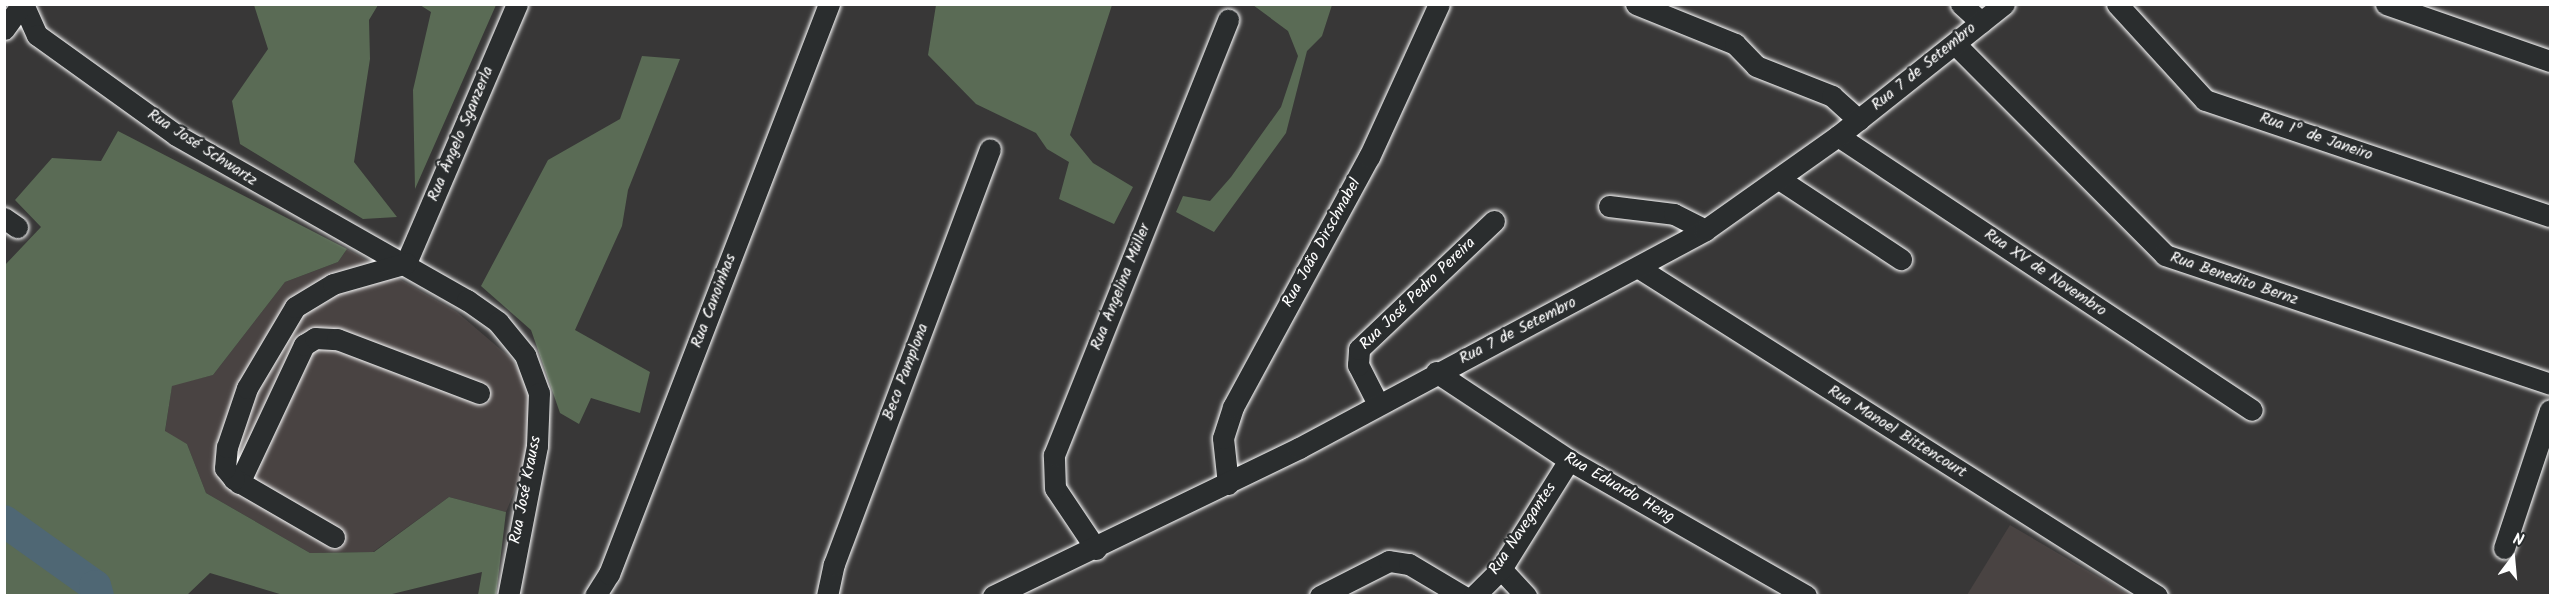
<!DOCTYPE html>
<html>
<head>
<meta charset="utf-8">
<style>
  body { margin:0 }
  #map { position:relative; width:2555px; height:600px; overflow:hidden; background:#383737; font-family:Kalam,sans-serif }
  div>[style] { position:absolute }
  .built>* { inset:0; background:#494342 }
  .green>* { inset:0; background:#5a6b55 }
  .river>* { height:32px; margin:-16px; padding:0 16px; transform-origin:16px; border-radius:16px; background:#4f6774 }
  .roads { filter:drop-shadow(0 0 2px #fff) drop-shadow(0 0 2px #fff) }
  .minor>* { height:21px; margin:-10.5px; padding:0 10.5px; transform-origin:10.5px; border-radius:10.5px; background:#2a2d2e }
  span { translate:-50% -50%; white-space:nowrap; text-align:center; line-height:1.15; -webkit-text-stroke:4.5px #2a2d2e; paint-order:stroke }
  .street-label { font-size:16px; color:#fff }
  .frame { position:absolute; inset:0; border:6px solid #fff; pointer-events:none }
  .north { position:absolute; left:2483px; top:528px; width:60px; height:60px; -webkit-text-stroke:4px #2a2d2e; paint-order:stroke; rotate:16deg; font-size:16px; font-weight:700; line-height:24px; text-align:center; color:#fff }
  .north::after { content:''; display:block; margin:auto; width:21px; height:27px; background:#fff; clip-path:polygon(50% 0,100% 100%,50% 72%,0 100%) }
</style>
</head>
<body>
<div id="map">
  <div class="built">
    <i style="clip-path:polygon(347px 249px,457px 312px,513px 360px,534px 399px,531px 451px,506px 512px,449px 497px,373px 552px,310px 553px,206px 493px,187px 444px,165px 432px,172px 385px,213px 375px,285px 282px,338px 262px)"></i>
    <i style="clip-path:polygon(2010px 525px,2129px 595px,1967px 595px)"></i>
  </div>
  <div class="green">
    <i style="clip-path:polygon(254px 5px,378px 5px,369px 20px,370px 59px,354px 162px,397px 217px,363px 219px,240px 144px,232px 101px,268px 49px)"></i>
    <i style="clip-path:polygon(420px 5px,496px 5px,415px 189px,413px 90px,431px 12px)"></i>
    <i style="clip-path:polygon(936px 5px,1112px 5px,1070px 135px,1093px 163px,1133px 187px,1114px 224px,1059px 199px,1069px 162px,1047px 149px,1036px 133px,976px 104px,928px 55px)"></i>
    <i style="clip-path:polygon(1253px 5px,1332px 5px,1322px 36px,1307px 51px,1286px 133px,1214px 232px,1176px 212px,1183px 196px,1210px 201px,1231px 177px,1281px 107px,1298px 56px,1288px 31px)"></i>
    <i style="clip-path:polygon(642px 56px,680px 59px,628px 190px,622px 226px,575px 330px,650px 372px,640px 413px,591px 398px,579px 424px,560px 413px,531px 330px,481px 286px,548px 160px,620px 119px)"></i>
    <i style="clip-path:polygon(118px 131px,347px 249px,338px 262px,285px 282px,213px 375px,172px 386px,165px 431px,187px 444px,206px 493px,310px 553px,374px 552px,449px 497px,506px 512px,496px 595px,478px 595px,482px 572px,384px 596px,283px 595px,210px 573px,187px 595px,5px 595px,5px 265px,41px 227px,15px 200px,52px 158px,101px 161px)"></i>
  </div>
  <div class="river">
    <i style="left:4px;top:521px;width:112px;rotate:35.5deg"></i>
    <i style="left:95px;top:586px;width:10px;rotate:73deg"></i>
  </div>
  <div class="roads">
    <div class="minor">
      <i style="left:23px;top:4px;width:34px;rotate:66deg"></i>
      <i style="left:37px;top:35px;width:171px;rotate:35.7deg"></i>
      <i style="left:176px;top:135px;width:335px;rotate:29.6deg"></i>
      <i style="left:467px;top:300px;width:38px;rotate:35deg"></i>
      <i style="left:498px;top:322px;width:43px;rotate:50.7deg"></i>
      <i style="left:525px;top:355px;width:40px;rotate:69.8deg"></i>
      <i style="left:539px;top:393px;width:53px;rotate:92.2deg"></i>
      <i style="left:537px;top:446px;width:153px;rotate:100.9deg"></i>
      <i style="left:1636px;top:4px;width:107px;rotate:22deg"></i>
      <i style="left:1735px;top:44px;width:30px;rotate:46deg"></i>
      <i style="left:1756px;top:66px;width:82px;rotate:21.5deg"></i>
      <i style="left:1832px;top:96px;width:36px;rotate:42deg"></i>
      <i style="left:1961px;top:4px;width:27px;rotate:42deg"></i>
      <i style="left:2117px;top:4px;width:130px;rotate:47.5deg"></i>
      <i style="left:2205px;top:100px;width:364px;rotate:18.6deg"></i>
      <i style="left:2386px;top:4px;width:174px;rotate:19.2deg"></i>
      <i style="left:4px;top:29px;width:31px;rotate:-54deg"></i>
      <i style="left:1955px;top:44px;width:298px;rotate:45.1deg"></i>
      <i style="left:2165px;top:255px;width:406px;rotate:18.5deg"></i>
      <i style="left:1838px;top:136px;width:496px;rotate:33.5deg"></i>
      <i style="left:1779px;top:179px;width:146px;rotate:33.3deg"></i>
      <i style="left:1609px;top:206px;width:65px;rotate:7deg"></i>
      <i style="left:1674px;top:214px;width:35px;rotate:27deg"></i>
      <i style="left:4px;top:218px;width:16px;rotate:35deg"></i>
      <i style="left:406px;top:263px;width:282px;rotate:-66.8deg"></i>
      <i style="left:1639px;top:268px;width:613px;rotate:32.34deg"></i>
      <i style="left:1436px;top:372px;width:159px;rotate:33.5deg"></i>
      <i style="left:1569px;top:460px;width:273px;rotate:29.8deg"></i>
      <i style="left:1378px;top:404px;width:44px;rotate:-117.1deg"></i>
      <i style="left:1358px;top:365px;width:16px;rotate:-86deg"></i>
      <i style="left:1359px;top:349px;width:186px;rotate:-43.5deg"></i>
      <i style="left:239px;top:483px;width:153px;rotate:-64.8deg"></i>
      <i style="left:304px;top:345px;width:13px;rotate:-32deg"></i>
      <i style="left:315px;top:338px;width:22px;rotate:3deg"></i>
      <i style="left:337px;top:339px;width:152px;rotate:20.8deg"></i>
      <i style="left:1228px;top:484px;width:46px;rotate:-96.2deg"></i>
      <i style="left:1223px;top:438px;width:33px;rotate:-72deg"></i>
      <i style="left:1233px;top:407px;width:285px;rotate:-61.5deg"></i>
      <i style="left:1369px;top:157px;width:168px;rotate:-65.4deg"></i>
      <i style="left:334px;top:537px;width:116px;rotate:-149.9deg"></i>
      <i style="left:234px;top:479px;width:14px;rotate:-129deg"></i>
      <i style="left:225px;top:468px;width:21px;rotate:-85deg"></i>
      <i style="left:227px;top:447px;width:62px;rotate:-71.3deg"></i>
      <i style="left:247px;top:388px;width:94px;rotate:-59.3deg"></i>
      <i style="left:295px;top:307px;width:44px;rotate:-31.2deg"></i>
      <i style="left:333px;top:284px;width:76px;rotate:-16deg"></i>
      <i style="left:2504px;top:548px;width:145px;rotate:-71.6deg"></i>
      <i style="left:1096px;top:549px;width:73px;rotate:-123.9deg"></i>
      <i style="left:1055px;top:488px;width:33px;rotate:-92deg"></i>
      <i style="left:1054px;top:455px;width:469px;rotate:-68.2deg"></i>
      <i style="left:1501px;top:569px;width:37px;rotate:47deg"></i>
      <i style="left:595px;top:596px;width:26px;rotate:-58deg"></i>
      <i style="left:609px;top:574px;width:611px;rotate:-68.9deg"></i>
      <i style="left:827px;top:596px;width:33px;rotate:-78deg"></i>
      <i style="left:834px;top:564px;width:443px;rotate:-69.4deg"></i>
      <i style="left:993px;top:596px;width:340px;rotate:-25.8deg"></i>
      <i style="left:1299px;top:448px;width:461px;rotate:-28.2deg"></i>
      <i style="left:1705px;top:230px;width:163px;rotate:-35.3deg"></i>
      <i style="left:1838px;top:136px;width:212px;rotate:-38.5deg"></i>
      <i style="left:1320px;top:596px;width:77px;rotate:-26.9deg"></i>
      <i style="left:1389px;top:561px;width:20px;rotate:9deg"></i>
      <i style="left:1409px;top:564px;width:63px;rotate:30.7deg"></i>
      <i style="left:1474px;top:596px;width:38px;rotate:-45deg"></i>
      <i style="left:1501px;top:569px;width:128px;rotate:-58deg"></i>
    </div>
  </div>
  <div class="street-label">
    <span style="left:1924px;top:67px;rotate:-39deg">Rua 7 de Setembro</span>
    <span style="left:461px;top:134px;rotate:-67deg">Rua Ângelo Sganzerla</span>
    <span style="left:2316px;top:137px;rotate:19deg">Rua 1º de Janeiro</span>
    <span style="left:202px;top:148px;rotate:33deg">Rua José Schwartz</span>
    <span style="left:1322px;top:243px;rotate:-61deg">Rua João Dirschnabel</span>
    <span style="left:2045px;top:273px;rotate:34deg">Rua XV de Novembro</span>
    <span style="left:2234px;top:279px;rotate:19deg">Rua Benedito Bernz</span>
    <span style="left:1121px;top:287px;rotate:-68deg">Rua Angelina Müller</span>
    <span style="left:1418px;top:294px;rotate:-44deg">Rua José Pedro Pereira</span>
    <span style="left:714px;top:301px;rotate:-69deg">Rua Canoinhas</span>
    <span style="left:1518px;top:331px;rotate:-27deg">Rua 7 de Setembro</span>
    <span style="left:906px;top:372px;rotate:-69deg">Beco Pamplona</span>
    <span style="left:1897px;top:432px;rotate:32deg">Rua Manoel Bittencourt</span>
    <span style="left:1619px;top:488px;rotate:30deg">Rua Eduardo Heng</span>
    <span style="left:526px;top:490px;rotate:-79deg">Rua José Krauss</span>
    <span style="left:1523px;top:529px;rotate:-56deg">Rua Navegantes</span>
  </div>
  <div class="frame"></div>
  <div class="north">N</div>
</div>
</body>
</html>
